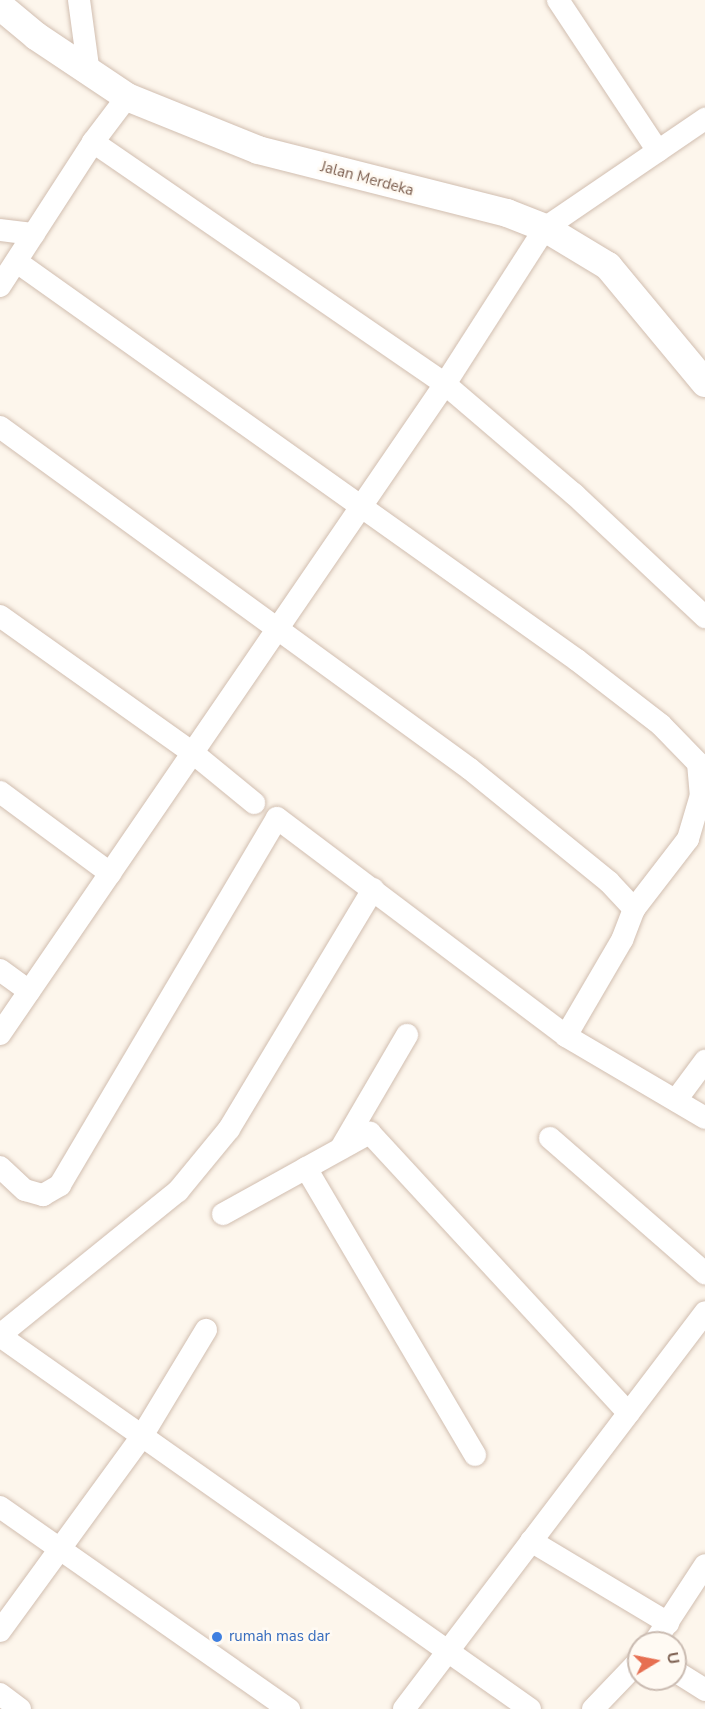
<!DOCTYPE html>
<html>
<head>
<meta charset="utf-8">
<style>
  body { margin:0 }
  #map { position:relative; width:705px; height:1709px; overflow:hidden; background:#fdf6ec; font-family:"Nunito Sans",sans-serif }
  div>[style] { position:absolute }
  .roads { filter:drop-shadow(0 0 2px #d1beb0) drop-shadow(0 0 2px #d1beb0) }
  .minor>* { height:22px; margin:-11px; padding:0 11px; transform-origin:11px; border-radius:11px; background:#fff }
  .tertiary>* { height:28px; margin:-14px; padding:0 14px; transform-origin:14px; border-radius:14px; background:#fff }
  .dots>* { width:16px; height:16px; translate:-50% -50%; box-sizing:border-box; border:3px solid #fffaf3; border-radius:50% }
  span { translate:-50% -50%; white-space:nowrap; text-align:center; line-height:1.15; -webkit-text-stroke:5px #fffaf3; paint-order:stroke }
  .street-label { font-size:15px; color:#7a5c4d }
  .shop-label { font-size:15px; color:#366cbe }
  .left { translate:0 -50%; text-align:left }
  .north { position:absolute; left:627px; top:1631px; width:60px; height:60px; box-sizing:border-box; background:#fffaf3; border:2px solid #cabbb1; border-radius:50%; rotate:80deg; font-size:16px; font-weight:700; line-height:24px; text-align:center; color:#7a5c4d }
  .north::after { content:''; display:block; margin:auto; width:21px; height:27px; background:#e76f51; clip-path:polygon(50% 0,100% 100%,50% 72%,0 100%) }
</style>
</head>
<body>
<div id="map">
  <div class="roads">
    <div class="minor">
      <i style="left:79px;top:0;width:75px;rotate:82.3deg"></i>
      <i style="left:558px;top:0;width:181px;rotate:56.5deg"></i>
      <i style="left:93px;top:142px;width:427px;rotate:34.5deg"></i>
      <i style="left:445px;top:384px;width:170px;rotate:40.5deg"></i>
      <i style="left:574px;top:494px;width:180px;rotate:43.2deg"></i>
      <i style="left:0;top:230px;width:34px;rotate:7deg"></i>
      <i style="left:17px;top:262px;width:687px;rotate:35.4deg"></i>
      <i style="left:577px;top:660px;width:106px;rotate:37.7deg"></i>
      <i style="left:661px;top:725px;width:53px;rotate:45.8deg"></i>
      <i style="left:698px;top:763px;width:32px;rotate:85deg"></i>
      <i style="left:701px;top:795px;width:46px;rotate:106.5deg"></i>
      <i style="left:688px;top:839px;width:88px;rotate:127.6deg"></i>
      <i style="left:0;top:286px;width:171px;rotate:-57.1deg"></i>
      <i style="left:93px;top:142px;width:56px;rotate:-52.9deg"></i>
      <i style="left:0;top:427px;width:581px;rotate:36.04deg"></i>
      <i style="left:470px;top:769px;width:179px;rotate:39.1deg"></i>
      <i style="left:609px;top:882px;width:37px;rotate:47deg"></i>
      <i style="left:634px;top:909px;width:33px;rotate:111deg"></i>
      <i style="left:622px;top:940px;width:111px;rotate:120.3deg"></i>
      <i style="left:0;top:616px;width:237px;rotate:35.4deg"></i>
      <i style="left:193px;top:753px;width:79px;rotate:39.3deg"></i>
      <i style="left:0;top:792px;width:137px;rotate:36.4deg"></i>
      <i style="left:0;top:970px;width:36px;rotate:36deg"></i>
      <i style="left:0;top:1034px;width:788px;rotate:-55.6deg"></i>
      <i style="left:445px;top:384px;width:185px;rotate:-57.3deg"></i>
      <i style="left:545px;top:228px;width:194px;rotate:-34.3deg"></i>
      <i style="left:676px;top:1100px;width:49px;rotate:-53.4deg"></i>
      <i style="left:550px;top:1138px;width:206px;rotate:41.1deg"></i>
      <i style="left:341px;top:1148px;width:131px;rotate:-59.7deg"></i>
      <i style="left:0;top:1167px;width:34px;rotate:43deg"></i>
      <i style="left:25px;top:1190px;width:19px;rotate:16deg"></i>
      <i style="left:43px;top:1195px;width:20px;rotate:-30deg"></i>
      <i style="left:60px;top:1185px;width:426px;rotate:-59.4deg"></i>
      <i style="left:277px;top:818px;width:362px;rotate:37deg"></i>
      <i style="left:566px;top:1036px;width:161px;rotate:30.5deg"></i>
      <i style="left:306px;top:1168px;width:333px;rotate:59.5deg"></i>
      <i style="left:223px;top:1214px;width:168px;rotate:-28.9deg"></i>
      <i style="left:370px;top:1133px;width:381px;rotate:47.3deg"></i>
      <i style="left:0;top:1335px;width:229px;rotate:-39deg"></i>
      <i style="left:178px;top:1191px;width:80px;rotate:-50.6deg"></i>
      <i style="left:229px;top:1129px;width:280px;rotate:-59deg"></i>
      <i style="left:0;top:1336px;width:648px;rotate:35.14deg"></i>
      <i style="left:0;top:1507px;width:353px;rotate:35deg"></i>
      <i style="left:531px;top:1541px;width:160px;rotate:30.9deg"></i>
      <i style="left:0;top:1631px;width:241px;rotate:-53.9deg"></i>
      <i style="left:142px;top:1436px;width:124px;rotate:-58.9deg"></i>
      <i style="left:654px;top:1643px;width:93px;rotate:-56.8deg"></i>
      <i style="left:675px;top:1671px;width:36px;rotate:32deg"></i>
      <i style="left:0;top:1694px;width:25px;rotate:37deg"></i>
      <i style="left:404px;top:1709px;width:498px;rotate:-52.8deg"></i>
      <i style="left:593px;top:1709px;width:66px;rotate:-46.2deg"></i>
    </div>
    <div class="tertiary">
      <i style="left:0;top:6px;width:47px;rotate:39.8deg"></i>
      <i style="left:36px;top:36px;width:110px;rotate:33.8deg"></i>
      <i style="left:127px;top:97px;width:141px;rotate:22deg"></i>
      <i style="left:258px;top:150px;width:257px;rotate:14.2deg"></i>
      <i style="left:507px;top:213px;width:41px;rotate:21.5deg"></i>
      <i style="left:545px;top:228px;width:74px;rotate:31.1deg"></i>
      <i style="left:608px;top:266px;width:152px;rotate:50.3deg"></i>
    </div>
  </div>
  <div class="dots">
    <i style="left:217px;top:1637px;background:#3f7fe0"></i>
  </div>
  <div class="street-label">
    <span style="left:367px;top:179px;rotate:15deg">Jalan Merdeka</span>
  </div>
  <div class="shop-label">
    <span class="left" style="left:229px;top:1637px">rumah mas dar</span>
  </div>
  <div class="north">U</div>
</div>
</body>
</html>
